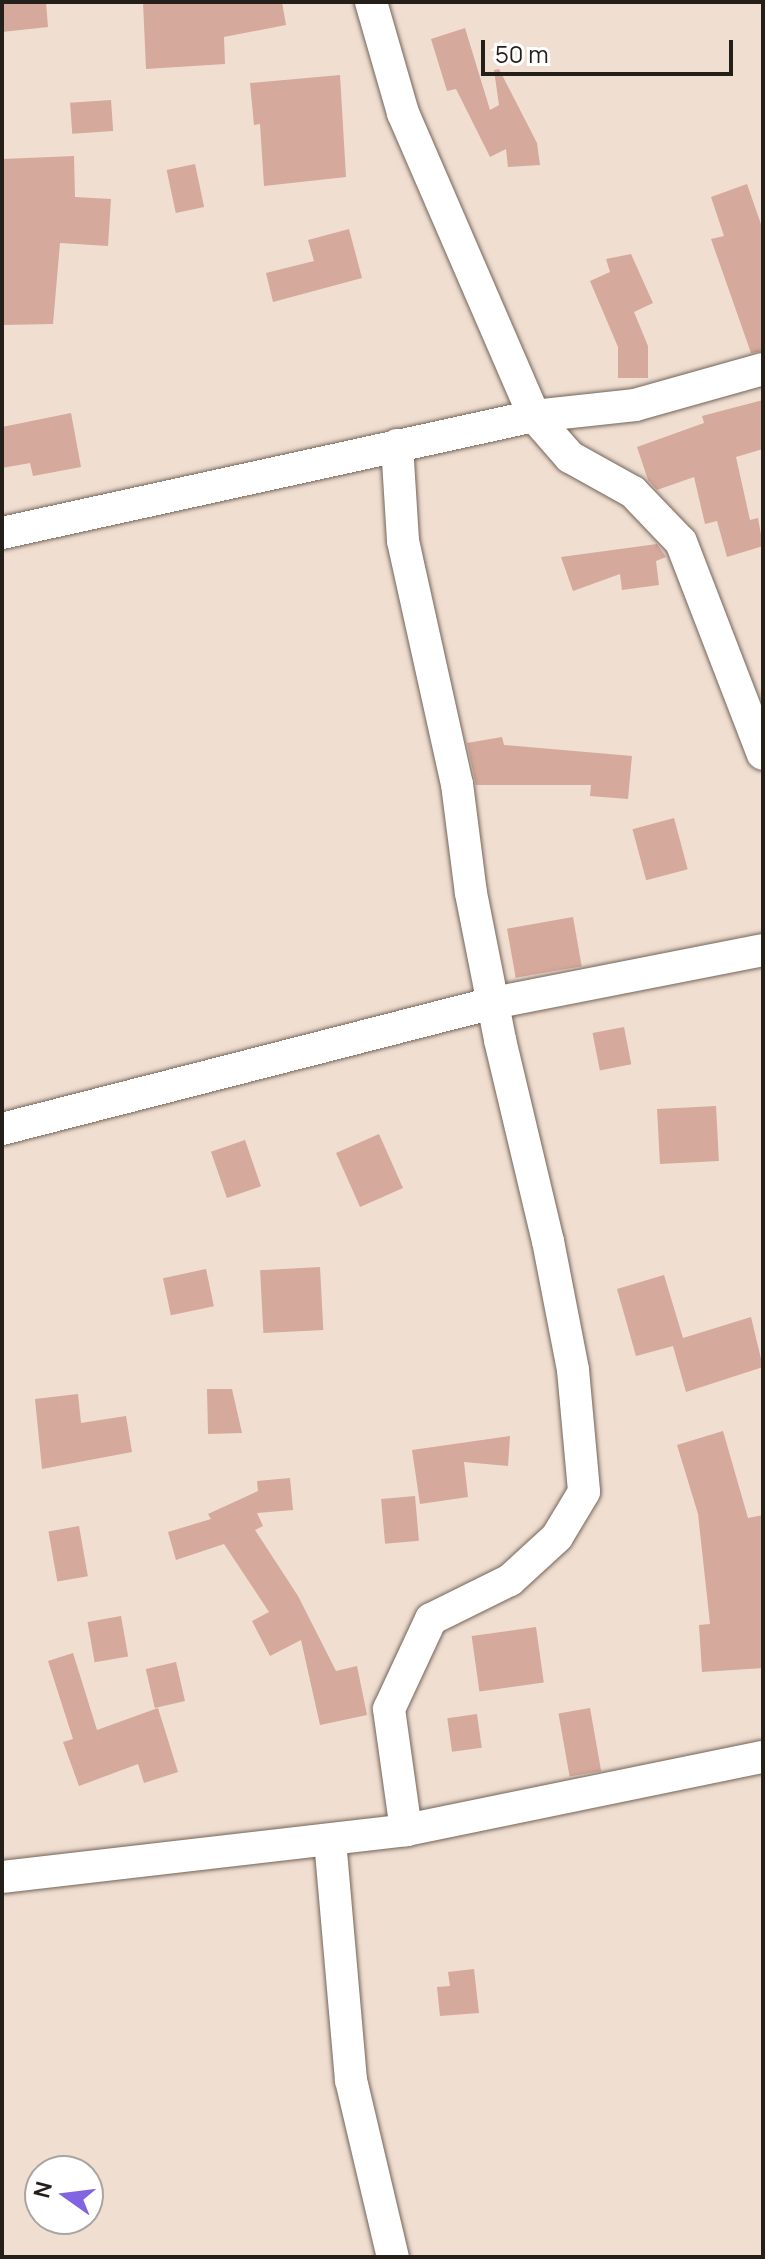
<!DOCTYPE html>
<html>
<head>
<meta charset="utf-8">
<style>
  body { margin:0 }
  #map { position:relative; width:765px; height:2259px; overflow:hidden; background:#f0ded1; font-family:Manrope,sans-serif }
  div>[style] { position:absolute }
  .building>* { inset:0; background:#d5a99c; transform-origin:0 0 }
  .roads { filter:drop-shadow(0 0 2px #746559) drop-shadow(0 0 2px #746559) }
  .minor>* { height:32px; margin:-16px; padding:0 16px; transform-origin:16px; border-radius:16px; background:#fff }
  span { translate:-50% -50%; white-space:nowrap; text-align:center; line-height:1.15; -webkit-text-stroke:8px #fff; paint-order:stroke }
  .frame { position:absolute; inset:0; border:4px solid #251f1a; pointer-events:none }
  .north { position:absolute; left:24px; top:2155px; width:80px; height:80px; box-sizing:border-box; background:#fff; border:2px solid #a8a5a3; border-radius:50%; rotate:284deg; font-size:22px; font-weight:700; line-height:32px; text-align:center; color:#251f1a }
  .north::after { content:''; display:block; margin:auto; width:28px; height:36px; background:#8164e0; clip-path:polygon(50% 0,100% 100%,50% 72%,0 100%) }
  .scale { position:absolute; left:481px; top:40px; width:252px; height:36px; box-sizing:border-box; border:4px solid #251f1a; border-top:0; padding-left:10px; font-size:24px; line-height:28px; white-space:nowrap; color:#251f1a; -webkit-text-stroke:6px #fff; paint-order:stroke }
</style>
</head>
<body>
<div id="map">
  <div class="building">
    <i style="clip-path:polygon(2px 2px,46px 2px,48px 27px,2px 32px)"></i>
    <i style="clip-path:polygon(143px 2px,282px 2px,286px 25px,224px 37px,225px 64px,146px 69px)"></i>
    <i style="clip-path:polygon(465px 28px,490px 110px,499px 105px,494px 70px,499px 69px,537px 143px,540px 165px,508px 167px,506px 149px,490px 157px,456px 89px,447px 91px,431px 39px)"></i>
    <i style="clip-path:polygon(340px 75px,346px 177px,264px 186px,260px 124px,254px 125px,250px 83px)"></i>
    <i style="left:111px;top:100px;width:31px;height:41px;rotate:86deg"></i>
    <i style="clip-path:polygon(74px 156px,75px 197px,111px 199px,108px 246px,60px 243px,53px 324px,2px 325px,2px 159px)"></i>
    <i style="left:195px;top:164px;width:44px;height:29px;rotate:78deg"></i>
    <i style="clip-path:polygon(747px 184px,763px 230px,763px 351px,751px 353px,711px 239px,724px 236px,711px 197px)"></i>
    <i style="clip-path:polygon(349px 229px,362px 278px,273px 302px,266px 273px,314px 261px,308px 240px)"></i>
    <i style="clip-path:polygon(631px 254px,653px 303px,634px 312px,648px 346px,648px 378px,618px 378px,618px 347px,590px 281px,610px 272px,606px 259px)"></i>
    <i style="clip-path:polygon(763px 400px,763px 449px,736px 457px,750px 520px,758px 518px,763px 546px,727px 557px,717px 521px,705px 524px,694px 477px,657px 490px,648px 480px,637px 447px,704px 423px,702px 416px)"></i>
    <i style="clip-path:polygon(71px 413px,81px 467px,33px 476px,30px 463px,2px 468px,2px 427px)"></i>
    <i style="clip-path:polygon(657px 544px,666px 557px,656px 561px,659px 585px,622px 590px,620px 574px,573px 591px,561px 557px)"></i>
    <i style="clip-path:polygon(502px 737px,504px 745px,632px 756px,628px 799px,590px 796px,591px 785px,476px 785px,467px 743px)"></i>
    <i style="left:674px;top:818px;width:53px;height:43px;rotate:75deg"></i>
    <i style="left:573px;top:917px;width:50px;height:67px;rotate:80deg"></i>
    <i style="left:624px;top:1027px;width:38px;height:32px;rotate:79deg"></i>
    <i style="left:716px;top:1106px;width:55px;height:59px;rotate:87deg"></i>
    <i style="left:379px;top:1134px;width:59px;height:47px;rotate:66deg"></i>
    <i style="left:245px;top:1140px;width:49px;height:36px;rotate:71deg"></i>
    <i style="left:320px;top:1267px;width:63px;height:60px;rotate:87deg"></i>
    <i style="left:206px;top:1269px;width:38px;height:44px;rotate:78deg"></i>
    <i style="clip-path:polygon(664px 1275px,683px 1338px,751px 1317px,763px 1367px,686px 1392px,673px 1346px,636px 1356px,617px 1289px)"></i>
    <i style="clip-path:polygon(207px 1389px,232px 1389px,242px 1433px,208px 1434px)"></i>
    <i style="clip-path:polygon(78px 1394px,81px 1423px,126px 1416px,132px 1452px,42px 1469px,35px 1399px)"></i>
    <i style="clip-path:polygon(723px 1431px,748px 1518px,763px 1515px,763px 1668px,702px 1672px,699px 1625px,710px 1624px,698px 1514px,677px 1445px)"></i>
    <i style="clip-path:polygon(510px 1436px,508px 1466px,464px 1462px,468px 1497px,420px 1504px,412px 1450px)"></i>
    <i style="clip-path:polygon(290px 1478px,293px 1510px,257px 1513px,263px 1526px,255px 1530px,298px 1596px,336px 1671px,357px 1666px,367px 1715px,320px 1725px,301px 1640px,270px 1656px,252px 1621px,269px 1612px,224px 1544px,176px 1560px,168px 1532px,211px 1519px,208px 1514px,258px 1491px,257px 1481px)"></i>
    <i style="left:415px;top:1496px;width:45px;height:34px;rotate:85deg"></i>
    <i style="left:79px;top:1526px;width:51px;height:31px;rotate:80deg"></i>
    <i style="left:121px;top:1616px;width:41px;height:34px;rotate:80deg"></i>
    <i style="left:536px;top:1627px;width:56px;height:65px;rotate:82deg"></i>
    <i style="clip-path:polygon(73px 1653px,97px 1730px,158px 1708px,178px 1772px,144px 1783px,138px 1764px,79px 1786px,63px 1742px,73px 1739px,48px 1661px)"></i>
    <i style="left:176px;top:1662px;width:40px;height:31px;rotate:77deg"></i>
    <i style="left:590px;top:1708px;width:64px;height:32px;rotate:80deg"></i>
    <i style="left:477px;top:1714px;width:34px;height:30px;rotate:82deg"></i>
    <i style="clip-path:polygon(474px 1969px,479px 2013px,440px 2016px,437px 1987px,450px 1986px,448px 1972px)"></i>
  </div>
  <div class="roads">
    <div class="minor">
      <i style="left:371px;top:2px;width:116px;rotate:73.9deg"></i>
      <i style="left:403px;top:113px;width:330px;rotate:66.6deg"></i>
      <i style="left:534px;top:416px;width:55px;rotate:48.7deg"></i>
      <i style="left:570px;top:457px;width:72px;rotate:29.1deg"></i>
      <i style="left:633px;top:492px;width:69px;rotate:46.2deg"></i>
      <i style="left:681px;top:542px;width:227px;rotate:68.9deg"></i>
      <i style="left:397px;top:445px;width:96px;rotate:86.4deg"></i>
      <i style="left:403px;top:541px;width:249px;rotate:77.5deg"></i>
      <i style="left:457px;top:784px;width:110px;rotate:82.7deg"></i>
      <i style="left:471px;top:893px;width:150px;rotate:78.8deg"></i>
      <i style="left:500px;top:1040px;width:207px;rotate:76.6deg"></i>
      <i style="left:548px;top:1241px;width:131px;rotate:79deg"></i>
      <i style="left:573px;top:1370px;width:122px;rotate:84.8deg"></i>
      <i style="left:584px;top:1492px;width:52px;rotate:121deg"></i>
      <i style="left:557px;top:1537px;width:64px;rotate:137.5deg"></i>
      <i style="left:510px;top:1580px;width:88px;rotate:153.7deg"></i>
      <i style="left:431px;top:1619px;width:99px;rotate:115deg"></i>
      <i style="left:389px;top:1709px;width:122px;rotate:82deg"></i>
      <i style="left:2px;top:533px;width:545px;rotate:-12.4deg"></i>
      <i style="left:534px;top:416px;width:102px;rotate:-6.2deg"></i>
      <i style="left:635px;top:405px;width:133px;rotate:-15.7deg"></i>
      <i style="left:2px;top:1129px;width:507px;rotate:-14.39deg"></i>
      <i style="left:493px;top:1003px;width:275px;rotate:-11.1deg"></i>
      <i style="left:330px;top:1840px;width:241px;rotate:85deg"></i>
      <i style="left:351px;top:2080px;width:182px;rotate:76.7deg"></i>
      <i style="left:2px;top:1877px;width:407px;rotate:-6.6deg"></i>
      <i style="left:406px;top:1830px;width:364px;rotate:-11.6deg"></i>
    </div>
  </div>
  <div class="frame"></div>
  <div class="north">N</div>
  <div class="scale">50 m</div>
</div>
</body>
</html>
